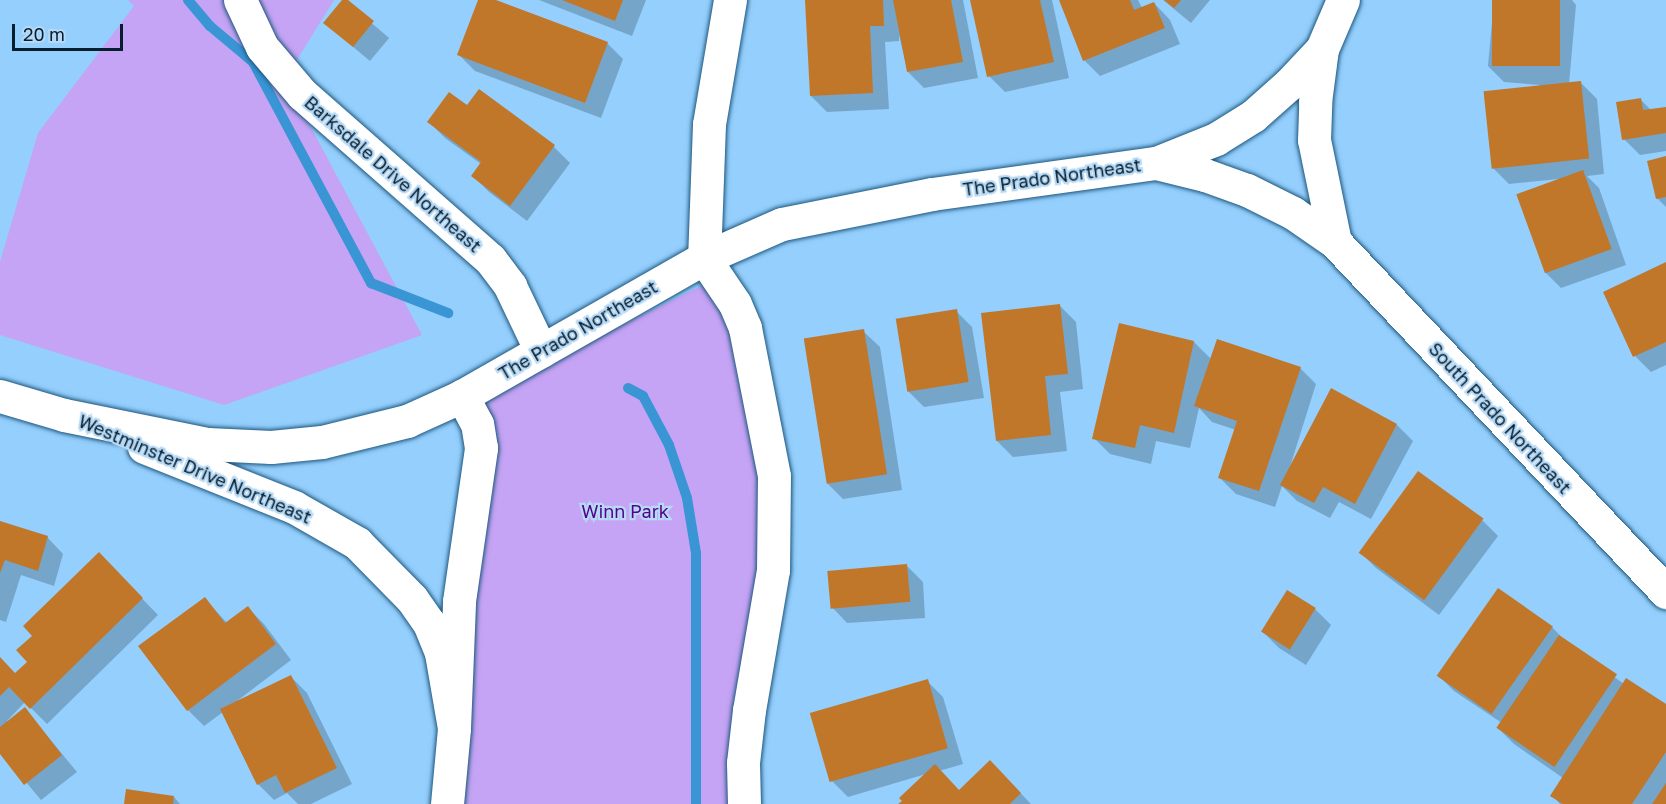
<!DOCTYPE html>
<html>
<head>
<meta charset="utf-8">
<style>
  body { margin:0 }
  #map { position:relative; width:1666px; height:804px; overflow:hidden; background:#94cffd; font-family:"Golos Text",sans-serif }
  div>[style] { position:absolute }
  .green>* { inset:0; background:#c5a3f5 }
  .shadow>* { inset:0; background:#0003; transform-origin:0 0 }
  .stream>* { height:10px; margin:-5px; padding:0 5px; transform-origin:5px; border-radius:5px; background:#3995d4 }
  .building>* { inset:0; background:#c0772a; transform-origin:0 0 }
  .roads { filter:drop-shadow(0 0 2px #1d577f) drop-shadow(0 0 2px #1d577f) }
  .minor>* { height:33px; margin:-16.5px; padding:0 16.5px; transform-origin:16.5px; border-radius:16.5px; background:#fff }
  span { translate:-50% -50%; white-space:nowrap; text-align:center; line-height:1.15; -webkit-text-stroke:4.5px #b7d9f5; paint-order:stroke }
  .street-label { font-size:18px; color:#061e2e }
  .park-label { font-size:18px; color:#53028c }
  .scale { position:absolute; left:12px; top:24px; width:111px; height:27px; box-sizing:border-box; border:3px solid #061e2e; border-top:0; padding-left:8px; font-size:18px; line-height:21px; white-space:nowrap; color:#061e2e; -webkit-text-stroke:4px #b7d9f5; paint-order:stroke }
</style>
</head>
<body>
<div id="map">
  <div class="green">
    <i style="clip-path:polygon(128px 0,334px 0,285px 79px,422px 335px,224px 405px,0 335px,0 262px,38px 133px,134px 6px)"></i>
    <i style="clip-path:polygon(719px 277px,787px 499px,739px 804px,450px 804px,473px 399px)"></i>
  </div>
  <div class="shadow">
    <i style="left:344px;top:0;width:59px;height:30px;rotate:40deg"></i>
    <i style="clip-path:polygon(480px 0,492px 0,607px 43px,623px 59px,601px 118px,475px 71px,459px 55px)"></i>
    <i style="clip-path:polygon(539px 0,646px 0,632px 36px)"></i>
    <i style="clip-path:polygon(807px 0,963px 0,978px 78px,924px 88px,908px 72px,899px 35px,899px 41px,885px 42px,889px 109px,827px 112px,811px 96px)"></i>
    <i style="clip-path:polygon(971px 0,1052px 0,1069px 78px,1005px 92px,989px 76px)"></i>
    <i style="clip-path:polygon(1061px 0,1138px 0,1142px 8px,1154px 3px,1170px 20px,1180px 44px,1100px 76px,1084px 60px)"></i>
    <i style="clip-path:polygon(1163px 0,1210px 0,1191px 23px)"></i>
    <i style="clip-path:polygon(1494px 0,1572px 0,1576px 5px,1569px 84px,1581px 83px,1597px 99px,1604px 174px,1587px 176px,1599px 188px,1626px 265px,1561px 288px,1545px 272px,1558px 179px,1509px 184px,1493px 168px,1540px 85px,1504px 82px,1488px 66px)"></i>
    <i style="clip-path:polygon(479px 91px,554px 147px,570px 163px,527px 221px,489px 192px,473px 176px,481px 164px,445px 138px,429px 122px,467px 107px)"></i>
    <i style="clip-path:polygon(1640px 99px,1652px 111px,1666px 109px,1666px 151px,1640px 155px,1624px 139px)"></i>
    <i style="clip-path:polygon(1666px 158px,1666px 207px,1657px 198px)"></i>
    <i style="clip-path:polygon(1666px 264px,1666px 365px,1651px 372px,1635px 356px)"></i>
    <i style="clip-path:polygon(1060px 306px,1076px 322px,1083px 389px,1060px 392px,1067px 451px,1013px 457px,997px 441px)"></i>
    <i style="clip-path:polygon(956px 311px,972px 327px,984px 398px,924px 407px,908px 391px)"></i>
    <i style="clip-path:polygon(863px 331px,880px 347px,902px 490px,843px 499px,827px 483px)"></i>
    <i style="clip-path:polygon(1194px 342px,1212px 360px,1300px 368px,1316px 384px,1289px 470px,1397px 425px,1413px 441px,1371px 519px,1339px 502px,1330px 518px,1297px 501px,1282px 486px,1275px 507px,1236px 494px,1219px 477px,1236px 430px,1212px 422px,1199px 408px,1190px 448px,1156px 441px,1151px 464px,1110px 454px,1094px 438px)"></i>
    <i style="clip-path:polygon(1482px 520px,1498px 536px,1439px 615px,1376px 568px,1360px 552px)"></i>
    <i style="clip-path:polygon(0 522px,47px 537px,63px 554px,54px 586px,21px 575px,6px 622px,0 620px)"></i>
    <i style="clip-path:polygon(99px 554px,158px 615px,47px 724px,25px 702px,7px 721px,8px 722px,25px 709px,77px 772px,41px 800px,0 751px,0 659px,16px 675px,29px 662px,34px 636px)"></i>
    <i style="clip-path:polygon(907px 566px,923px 582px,925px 618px,847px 623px,831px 606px)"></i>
    <i style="clip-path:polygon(1288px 592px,1315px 609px,1331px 625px,1306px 665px,1279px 648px,1263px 632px)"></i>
    <i style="clip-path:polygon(205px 599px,227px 623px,248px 608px,264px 624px,291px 660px,237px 701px,291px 677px,307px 693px,352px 784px,311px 804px,298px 804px,287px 793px,274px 800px,258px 784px,223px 712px,204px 726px,188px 710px)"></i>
    <i style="clip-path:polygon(1552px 627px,1567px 643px,1624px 684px,1666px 706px,1666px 804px,1560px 804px,1552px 795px,1563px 778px,1514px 744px,1498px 728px,1502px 723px,1454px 691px,1438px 675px)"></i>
    <i style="clip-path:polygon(927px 681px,943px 697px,963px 764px,939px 771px,959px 792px,1006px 778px,1031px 804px,900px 804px,926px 774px,848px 797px,832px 781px)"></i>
    <i style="clip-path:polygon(174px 797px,180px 804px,125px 804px)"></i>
  </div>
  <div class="stream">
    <i style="left:188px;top:0;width:34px;rotate:50deg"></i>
    <i style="left:210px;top:26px;width:56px;rotate:39.9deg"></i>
    <i style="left:253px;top:62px;width:251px;rotate:61.9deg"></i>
    <i style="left:371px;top:283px;width:83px;rotate:21.3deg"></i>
    <i style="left:628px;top:388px;width:17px;rotate:28deg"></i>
    <i style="left:643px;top:396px;width:55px;rotate:62deg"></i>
    <i style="left:669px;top:445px;width:56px;rotate:71.2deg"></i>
    <i style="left:687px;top:498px;width:56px;rotate:80.7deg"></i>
    <i style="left:696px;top:553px;width:251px;rotate:90deg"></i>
  </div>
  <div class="building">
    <i style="clip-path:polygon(342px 0,348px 0,374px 21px,353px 47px,323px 23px)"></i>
    <i style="clip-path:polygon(478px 0,496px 0,608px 42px,585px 103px,457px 55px)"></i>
    <i style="clip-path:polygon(562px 0,623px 0,615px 21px)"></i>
    <i style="clip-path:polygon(805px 0,883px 0,884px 26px,870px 26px,873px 93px,810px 96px)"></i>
    <i style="clip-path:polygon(893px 0,951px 0,963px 62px,907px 72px)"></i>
    <i style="clip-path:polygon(970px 0,1040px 0,1054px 62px,987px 77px)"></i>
    <i style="clip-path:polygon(1059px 0,1130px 0,1134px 10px,1154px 2px,1165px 28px,1083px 61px)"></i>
    <i style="clip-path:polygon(1164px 0,1181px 0,1174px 8px)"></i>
    <i style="left:1492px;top:0;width:68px;height:66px"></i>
    <i style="left:1581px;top:81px;width:78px;height:98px;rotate:84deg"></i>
    <i style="clip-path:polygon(479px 89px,555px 145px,510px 206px,471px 176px,481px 162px,427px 122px,449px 92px,467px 105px)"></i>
    <i style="clip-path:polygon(1641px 98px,1643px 110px,1666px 107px,1666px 133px,1622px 140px,1616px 102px)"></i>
    <i style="clip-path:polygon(1666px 156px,1666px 197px,1656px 199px,1647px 161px)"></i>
    <i style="left:1583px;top:170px;width:84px;height:71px;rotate:70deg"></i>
    <i style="clip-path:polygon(1666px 262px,1666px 342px,1633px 357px,1603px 292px)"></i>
    <i style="clip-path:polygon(1060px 304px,1068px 374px,1045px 376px,1051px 435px,996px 441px,981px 313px)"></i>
    <i style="left:957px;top:309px;width:74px;height:62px;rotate:81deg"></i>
    <i style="clip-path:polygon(1119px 323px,1194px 341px,1174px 433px,1140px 425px,1135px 448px,1092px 439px)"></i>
    <i style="left:864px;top:329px;width:147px;height:61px;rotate:81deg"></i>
    <i style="clip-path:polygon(1217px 339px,1301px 367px,1259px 491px,1218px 478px,1237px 421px,1194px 406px)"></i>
    <i style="clip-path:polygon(1331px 388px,1397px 424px,1355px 504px,1323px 487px,1314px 503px,1280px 485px)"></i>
    <i style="left:1418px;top:471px;width:81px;height:101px;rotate:36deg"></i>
    <i style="clip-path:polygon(0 521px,48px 536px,38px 571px,5px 560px,0 573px)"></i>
    <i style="clip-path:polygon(99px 552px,143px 598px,30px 709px,9px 687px,0 696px,0 657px,15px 673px,27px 662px,16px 650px,32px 636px,23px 626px)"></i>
    <i style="left:907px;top:564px;width:38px;height:80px;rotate:85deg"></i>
    <i style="left:1498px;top:588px;width:67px;height:107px;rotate:35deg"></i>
    <i style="left:1287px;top:590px;width:34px;height:49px;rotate:32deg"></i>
    <i style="clip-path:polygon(205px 597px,225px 623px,248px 606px,276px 644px,187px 711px,138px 646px)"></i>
    <i style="left:1559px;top:635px;width:70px;height:112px;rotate:34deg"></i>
    <i style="clip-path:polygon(291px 675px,337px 768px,285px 793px,276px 775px,257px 785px,220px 709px)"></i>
    <i style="clip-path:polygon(1626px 678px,1666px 704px,1666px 752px,1632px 804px,1563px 804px,1550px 796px)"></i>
    <i style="left:928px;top:679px;width:72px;height:123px;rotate:74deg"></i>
    <i style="clip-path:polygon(25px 707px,62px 755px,24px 785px,0 754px,0 727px)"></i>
    <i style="clip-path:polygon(990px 760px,1021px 793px,1010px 804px,898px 804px,902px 801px,899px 798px,935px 764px,959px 790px)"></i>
    <i style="clip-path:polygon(1666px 783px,1666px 804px,1652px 804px)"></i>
    <i style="clip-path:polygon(126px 789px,174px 796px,173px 804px,124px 804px)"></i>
  </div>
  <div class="roads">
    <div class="minor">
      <i style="left:240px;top:0;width:52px;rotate:64.9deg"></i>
      <i style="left:262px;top:47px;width:62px;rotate:49.6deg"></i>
      <i style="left:302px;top:94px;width:250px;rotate:41.3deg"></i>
      <i style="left:490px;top:259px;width:34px;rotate:53deg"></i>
      <i style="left:510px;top:286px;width:72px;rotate:64.5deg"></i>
      <i style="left:730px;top:0;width:126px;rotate:99.6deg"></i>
      <i style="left:709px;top:124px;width:134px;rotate:92.1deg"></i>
      <i style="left:704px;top:258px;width:55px;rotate:56deg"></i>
      <i style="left:735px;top:304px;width:26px;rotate:67deg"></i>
      <i style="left:745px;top:328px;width:151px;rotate:78.9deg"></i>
      <i style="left:774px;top:476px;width:94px;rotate:90.6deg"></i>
      <i style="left:773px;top:570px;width:142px;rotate:99.7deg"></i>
      <i style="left:749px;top:710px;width:53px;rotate:96.5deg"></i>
      <i style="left:743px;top:763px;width:41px;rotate:88.6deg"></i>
      <i style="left:1156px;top:163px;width:50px;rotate:13.8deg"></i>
      <i style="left:1205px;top:175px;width:45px;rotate:19.7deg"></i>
      <i style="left:1247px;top:190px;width:51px;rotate:26.6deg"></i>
      <i style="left:1293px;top:213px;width:51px;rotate:34.6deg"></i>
      <i style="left:1335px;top:242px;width:482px;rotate:46.6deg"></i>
      <i style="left:1335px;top:242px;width:104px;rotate:-101.6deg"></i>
      <i style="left:1314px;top:140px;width:38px;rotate:-88deg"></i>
      <i style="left:1315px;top:102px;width:53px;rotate:-82.5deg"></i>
      <i style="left:1322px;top:49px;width:53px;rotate:-66.8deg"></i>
      <i style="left:0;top:396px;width:67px;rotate:16.5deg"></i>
      <i style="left:64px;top:415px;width:147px;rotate:11.4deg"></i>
      <i style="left:208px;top:444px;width:63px;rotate:2.7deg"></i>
      <i style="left:271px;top:447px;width:51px;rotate:-5.6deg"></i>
      <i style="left:322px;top:442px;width:88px;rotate:-13.9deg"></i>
      <i style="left:407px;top:421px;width:60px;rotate:-24.4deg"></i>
      <i style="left:462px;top:396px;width:279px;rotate:-29.7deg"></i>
      <i style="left:704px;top:258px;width:85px;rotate:-23.6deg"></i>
      <i style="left:782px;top:224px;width:153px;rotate:-11.3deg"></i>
      <i style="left:932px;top:194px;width:226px;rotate:-7.9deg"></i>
      <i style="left:1156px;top:163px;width:65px;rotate:-21.8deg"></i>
      <i style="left:1216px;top:139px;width:44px;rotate:-31.9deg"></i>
      <i style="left:1253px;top:116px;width:48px;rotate:-41.6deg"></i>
      <i style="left:1289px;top:84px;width:48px;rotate:-46.7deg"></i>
      <i style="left:144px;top:447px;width:162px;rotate:21.8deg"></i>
      <i style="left:294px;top:507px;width:73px;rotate:29.7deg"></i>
      <i style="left:357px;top:543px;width:78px;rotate:45.5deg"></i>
      <i style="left:412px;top:599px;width:29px;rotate:55deg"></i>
      <i style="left:429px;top:623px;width:32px;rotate:68deg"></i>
      <i style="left:441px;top:653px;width:76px;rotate:80.2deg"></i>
      <i style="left:447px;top:804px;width:76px;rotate:-84.7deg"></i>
      <i style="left:454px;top:728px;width:127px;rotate:-87.7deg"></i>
      <i style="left:459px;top:601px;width:155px;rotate:-81.8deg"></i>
      <i style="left:481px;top:448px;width:24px;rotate:-99deg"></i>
      <i style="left:477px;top:424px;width:32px;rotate:-118deg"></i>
    </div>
  </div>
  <div class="street-label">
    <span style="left:393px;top:174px;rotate:41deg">Barksdale Drive Northeast</span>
    <span style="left:1052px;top:177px;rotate:-8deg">The Prado Northeast</span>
    <span style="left:578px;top:330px;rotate:-30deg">The Prado Northeast</span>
    <span style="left:1500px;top:418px;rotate:47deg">South Prado Northeast</span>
    <span style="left:195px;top:469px;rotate:23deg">Westminster Drive Northeast</span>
  </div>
  <div class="park-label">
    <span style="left:625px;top:511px">Winn Park</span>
  </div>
  <div class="scale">20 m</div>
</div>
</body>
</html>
